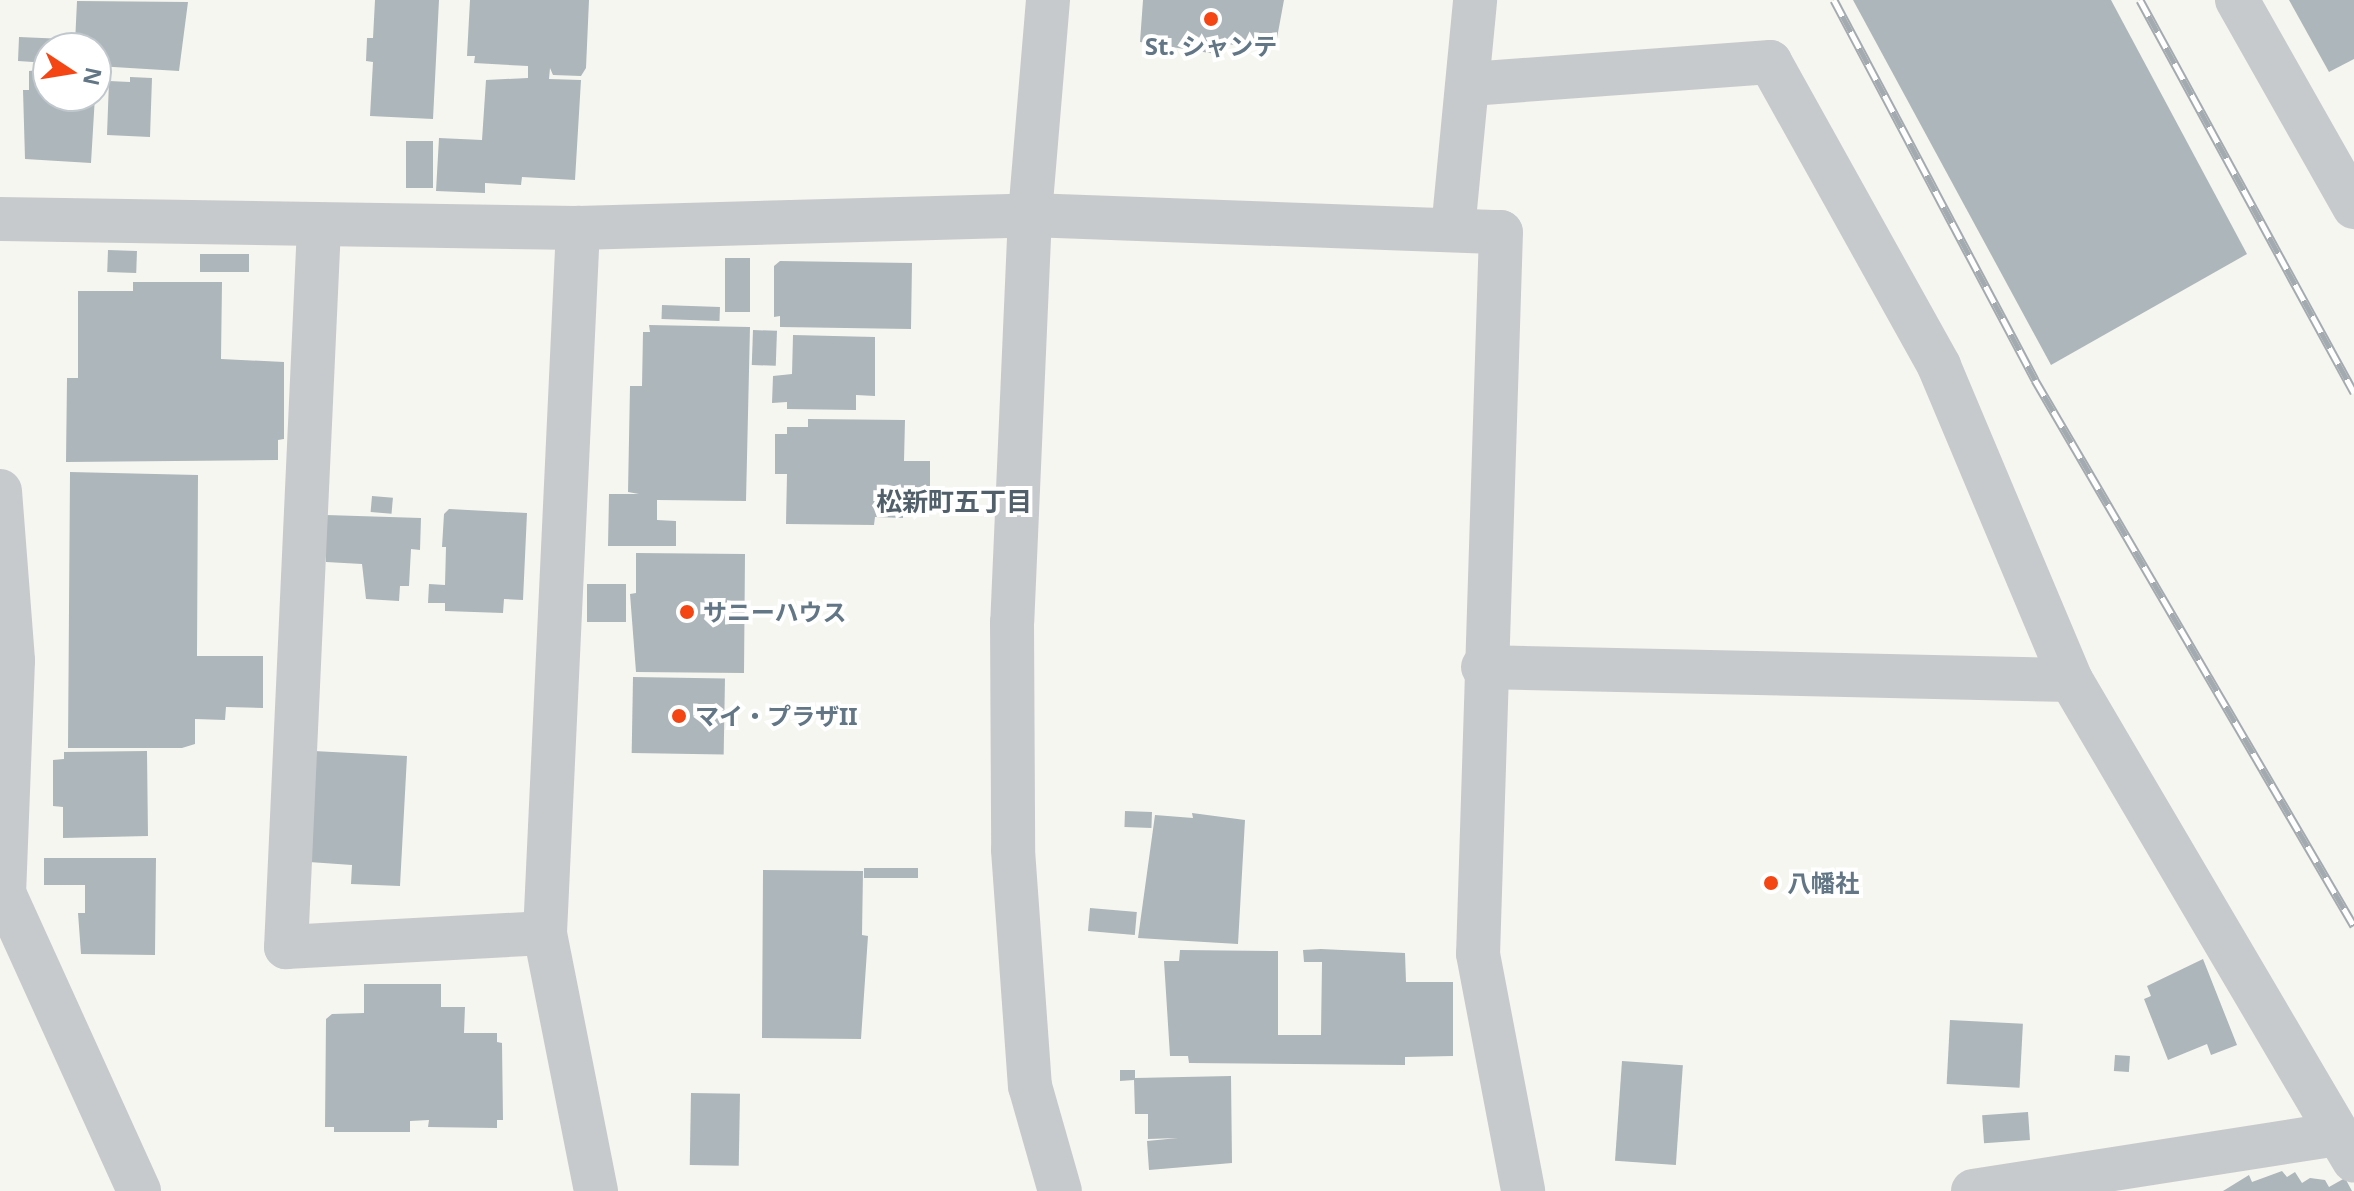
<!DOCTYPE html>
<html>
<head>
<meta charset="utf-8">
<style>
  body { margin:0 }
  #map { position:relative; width:2354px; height:1191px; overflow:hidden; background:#f6f6f1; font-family:"Noto Sans","Noto Sans JP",sans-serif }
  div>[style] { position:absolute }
  .building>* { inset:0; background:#adb6ba; transform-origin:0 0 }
  .minor>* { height:44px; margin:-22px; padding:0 22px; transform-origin:22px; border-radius:22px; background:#c7cacd }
  .tertiary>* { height:44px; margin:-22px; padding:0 22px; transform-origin:22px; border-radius:22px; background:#c7cacd }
  .rail>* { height:9px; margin-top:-4.5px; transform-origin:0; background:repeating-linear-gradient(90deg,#fff 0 18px,#a4abb0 0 36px); box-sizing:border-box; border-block:2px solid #a4abb0 }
  .dots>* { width:22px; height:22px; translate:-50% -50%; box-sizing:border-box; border:4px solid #fff; border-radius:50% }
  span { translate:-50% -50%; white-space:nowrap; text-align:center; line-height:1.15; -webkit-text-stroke:8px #fff; paint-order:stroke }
  .poi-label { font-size:24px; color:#627685; font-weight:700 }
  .left { translate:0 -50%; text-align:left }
  .neighbourhood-label { font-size:26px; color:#505f6a; font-weight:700 }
  .north { position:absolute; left:32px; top:32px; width:80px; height:80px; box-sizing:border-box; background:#fff; border:2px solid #c0c8ce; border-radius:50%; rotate:102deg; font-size:22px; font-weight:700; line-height:32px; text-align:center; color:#627685 }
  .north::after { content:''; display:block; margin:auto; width:28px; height:36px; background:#f34614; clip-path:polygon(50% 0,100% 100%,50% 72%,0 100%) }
</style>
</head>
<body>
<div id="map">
  <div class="building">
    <i style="clip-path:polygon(375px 0,439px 0,433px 119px,370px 116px,373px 62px,366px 61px,367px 38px,373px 38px)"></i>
    <i style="clip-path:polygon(470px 0,589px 0,586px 68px,581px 76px,553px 75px,550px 68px,549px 79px,581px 80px,575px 180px,522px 177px,521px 185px,485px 183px,485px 193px,436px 191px,439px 138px,482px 140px,486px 80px,528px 78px,528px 66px,474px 63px,475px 56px,467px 56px)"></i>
    <i style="clip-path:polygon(1143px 0,1284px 0,1277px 38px,1255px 49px,1218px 42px,1216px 54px,1140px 42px)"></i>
    <i style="clip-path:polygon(1853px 0,2111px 0,2247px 254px,2051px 365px)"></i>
    <i style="clip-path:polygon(2289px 0,2354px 0,2354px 59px,2329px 72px)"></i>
    <i style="clip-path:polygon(77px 1px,188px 2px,179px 71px,97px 66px,97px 49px,75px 43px)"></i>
    <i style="clip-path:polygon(19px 37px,65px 39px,64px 48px,48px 48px,48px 63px,18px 61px)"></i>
    <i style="clip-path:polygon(48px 69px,48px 96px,95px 96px,91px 163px,25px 159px,23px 90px,29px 90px,29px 71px)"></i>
    <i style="clip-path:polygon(130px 77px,152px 78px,150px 137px,107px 135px,109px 81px,130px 82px)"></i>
    <i style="left:406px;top:141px;width:27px;height:47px"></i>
    <i style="left:108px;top:250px;width:29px;height:22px;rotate:2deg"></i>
    <i style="left:200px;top:254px;width:49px;height:18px"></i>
    <i style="left:725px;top:258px;width:25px;height:54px"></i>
    <i style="clip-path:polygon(780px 261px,912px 263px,911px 329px,780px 327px,780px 316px,774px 317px,774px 266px)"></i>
    <i style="clip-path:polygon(133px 282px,222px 282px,221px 359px,284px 362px,284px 439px,278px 440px,278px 460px,66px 462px,67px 378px,78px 378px,78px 291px,133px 291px)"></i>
    <i style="left:662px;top:305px;width:58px;height:14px;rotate:2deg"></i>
    <i style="clip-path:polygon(649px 325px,750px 327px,746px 501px,657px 500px,657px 520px,676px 521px,676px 546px,608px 546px,609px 494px,639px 494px,628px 492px,630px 386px,642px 386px,643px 332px,650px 332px)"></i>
    <i style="left:753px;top:330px;width:24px;height:35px;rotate:2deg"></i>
    <i style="clip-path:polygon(793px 335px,875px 337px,875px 396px,856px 395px,856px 410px,787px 409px,787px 402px,772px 403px,773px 376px,792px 374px)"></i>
    <i style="clip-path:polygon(808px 419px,905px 420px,904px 461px,930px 461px,930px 510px,903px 510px,903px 518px,875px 517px,874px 525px,786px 524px,787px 474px,775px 474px,775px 434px,787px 434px,787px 427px,808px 427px)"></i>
    <i style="clip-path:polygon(70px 472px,198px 475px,197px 656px,263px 656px,263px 708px,226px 707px,225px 720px,195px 719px,195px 744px,182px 748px,68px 748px)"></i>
    <i style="left:372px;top:496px;width:21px;height:16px;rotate:5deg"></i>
    <i style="clip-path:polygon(449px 509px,527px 513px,523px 600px,504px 599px,503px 613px,445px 611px,445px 603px,428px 603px,429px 584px,445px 585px,446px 547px,442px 547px,444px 514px)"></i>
    <i style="clip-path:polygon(326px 515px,421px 518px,420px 550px,411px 549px,409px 586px,400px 586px,399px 601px,366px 599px,362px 564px,326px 562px)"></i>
    <i style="clip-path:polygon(636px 553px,745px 554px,744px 673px,636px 672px,630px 594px,636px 593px)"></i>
    <i style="left:587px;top:584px;width:39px;height:38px"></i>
    <i style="left:633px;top:677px;width:92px;height:76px;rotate:1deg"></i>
    <i style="clip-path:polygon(147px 751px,148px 836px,63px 838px,63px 807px,53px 806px,53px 760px,64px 759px,64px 752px)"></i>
    <i style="clip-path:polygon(314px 751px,407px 756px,400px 886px,351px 884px,352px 865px,309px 862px)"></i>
    <i style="left:1125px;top:811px;width:27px;height:16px;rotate:2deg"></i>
    <i style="clip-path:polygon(1192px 813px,1245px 820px,1238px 944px,1138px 938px,1155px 815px,1193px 818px)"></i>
    <i style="clip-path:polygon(44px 858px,156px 858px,155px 955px,81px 954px,78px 913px,85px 913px,85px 885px,44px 885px)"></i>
    <i style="left:864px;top:868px;width:54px;height:10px"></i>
    <i style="clip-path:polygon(763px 870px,863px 871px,862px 935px,868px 936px,861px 1039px,762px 1038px)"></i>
    <i style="left:1090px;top:908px;width:47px;height:23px;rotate:5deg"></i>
    <i style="clip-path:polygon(1321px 949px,1405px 953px,1406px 982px,1453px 982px,1453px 1056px,1405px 1057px,1405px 1065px,1189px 1063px,1188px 1056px,1170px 1056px,1164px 961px,1179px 961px,1180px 950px,1278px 951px,1278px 1035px,1321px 1035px,1322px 962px,1304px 962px,1303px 950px)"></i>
    <i style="clip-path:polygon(2203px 959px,2237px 1045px,2211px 1055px,2207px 1044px,2168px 1060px,2144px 999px,2151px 996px,2147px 986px)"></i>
    <i style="clip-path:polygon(364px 984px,441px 984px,441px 1007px,465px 1007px,464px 1033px,497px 1033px,497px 1042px,502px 1043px,503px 1120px,497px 1120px,497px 1128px,428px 1127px,429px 1120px,410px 1121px,410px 1132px,334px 1132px,334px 1127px,325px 1127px,326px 1019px,332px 1014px,364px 1013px)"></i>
    <i style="left:1950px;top:1020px;width:73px;height:64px;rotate:3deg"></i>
    <i style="left:2115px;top:1055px;width:15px;height:16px;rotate:4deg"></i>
    <i style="left:1622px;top:1061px;width:61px;height:100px;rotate:4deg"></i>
    <i style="clip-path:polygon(1120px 1070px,1135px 1070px,1135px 1078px,1231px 1076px,1232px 1163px,1149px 1170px,1147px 1141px,1178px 1138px,1148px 1139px,1148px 1114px,1135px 1114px,1134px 1080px,1120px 1081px)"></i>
    <i style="left:691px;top:1093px;width:49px;height:72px;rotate:1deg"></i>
    <i style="left:2028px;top:1112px;width:28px;height:46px;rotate:86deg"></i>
    <i style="clip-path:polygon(2282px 1171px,2287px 1177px,2295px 1172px,2302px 1183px,2310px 1178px,2325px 1180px,2329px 1187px,2345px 1178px,2352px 1191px,2223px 1191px,2249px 1175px,2252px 1182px)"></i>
  </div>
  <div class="minor">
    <i style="left:2237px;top:0;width:238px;rotate:60.5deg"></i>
    <i style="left:1470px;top:84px;width:301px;rotate:-4.2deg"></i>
    <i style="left:1770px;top:62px;width:348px;rotate:60.9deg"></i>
    <i style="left:1939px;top:366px;width:341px;rotate:67.2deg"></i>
    <i style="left:2071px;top:680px;width:527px;rotate:59.54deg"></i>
    <i style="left:0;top:219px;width:578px;rotate:0.89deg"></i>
    <i style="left:319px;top:227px;width:721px;rotate:92.62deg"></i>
    <i style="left:286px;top:947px;width:259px;rotate:-3.1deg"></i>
    <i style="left:1453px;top:230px;width:231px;rotate:-84.5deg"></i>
    <i style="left:0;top:491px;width:170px;rotate:85.6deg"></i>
    <i style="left:13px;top:661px;width:232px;rotate:92.2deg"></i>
    <i style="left:4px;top:893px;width:327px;rotate:65.6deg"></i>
    <i style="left:1483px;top:667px;width:588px;rotate:1.27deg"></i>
    <i style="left:596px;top:1191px;width:263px;rotate:-101.2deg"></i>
    <i style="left:545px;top:933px;width:706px;rotate:-87.32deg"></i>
    <i style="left:578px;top:228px;width:452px;rotate:-1.6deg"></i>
    <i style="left:1030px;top:215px;width:471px;rotate:2.1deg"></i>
    <i style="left:1501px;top:232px;width:722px;rotate:91.82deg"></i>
    <i style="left:1478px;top:954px;width:241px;rotate:79.2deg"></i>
    <i style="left:1973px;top:1191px;width:369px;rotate:-8.9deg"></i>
    <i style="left:2338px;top:1134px;width:31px;rotate:59deg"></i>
  </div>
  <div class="tertiary">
    <i style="left:1048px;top:0;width:216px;rotate:94.8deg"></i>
    <i style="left:1030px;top:215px;width:407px;rotate:92.5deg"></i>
    <i style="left:1012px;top:622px;width:228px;rotate:89.7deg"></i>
    <i style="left:1013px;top:850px;width:237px;rotate:85.9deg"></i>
    <i style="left:1030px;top:1086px;width:109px;rotate:74.1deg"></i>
  </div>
  <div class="rail">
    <i style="left:1834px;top:0;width:430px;rotate:62.1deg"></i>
    <i style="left:2035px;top:380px;width:632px;rotate:59.7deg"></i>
    <i style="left:2140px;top:0;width:447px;rotate:61.4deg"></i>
  </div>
  <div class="dots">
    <i style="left:1211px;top:19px;background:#f34614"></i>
    <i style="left:687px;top:612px;background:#f34614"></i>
    <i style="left:679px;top:716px;background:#f34614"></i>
    <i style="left:1771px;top:883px;background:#f34614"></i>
  </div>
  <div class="poi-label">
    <span style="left:1211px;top:46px">St. シャンテ</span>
    <span class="left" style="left:703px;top:612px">サニーハウス</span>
    <span class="left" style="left:695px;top:716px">マイ・プラザII</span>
    <span class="left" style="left:1787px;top:883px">八幡社</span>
  </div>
  <div class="neighbourhood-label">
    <span style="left:954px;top:502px">松新町五丁目</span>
  </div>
  <div class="north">N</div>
</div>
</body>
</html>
